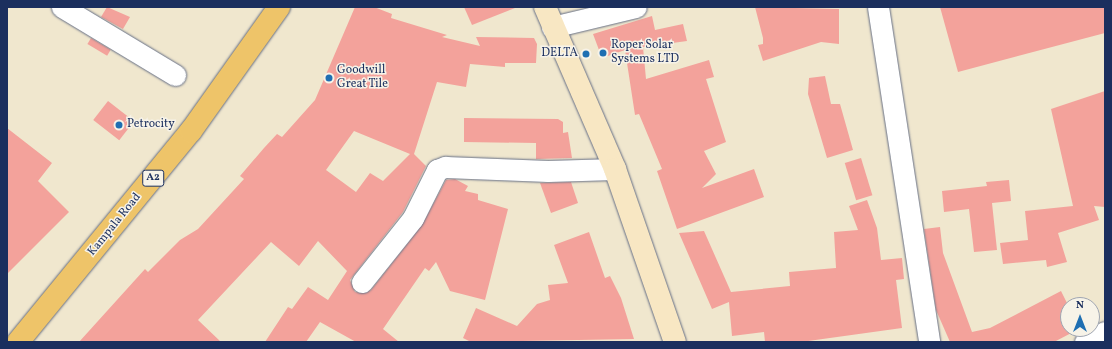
<!DOCTYPE html>
<html>
<head>
<meta charset="utf-8">
<style>
  body { margin:0 }
  #map { position:relative; width:1112px; height:349px; overflow:hidden; background:#f0e7ce; font-family:Vollkorn,serif }
  div>[style] { position:absolute }
  .building>* { inset:0; background:#f3a29b; transform-origin:0 0 }
  .roads { filter:drop-shadow(0 0 1px #666f85) drop-shadow(0 0 1px #666f85) }
  .street>* { height:21px; margin:-10.5px; padding:0 10.5px; transform-origin:10.5px; border-radius:10.5px; background:#fff }
  .secondary>* { height:22px; margin:-11px; padding:0 11px; transform-origin:11px; border-radius:11px; background:#f8e7c3 }
  .primary>* { height:22px; margin:-11px; padding:0 11px; transform-origin:11px; border-radius:11px; background:#eec469 }
  .dots>* { width:11px; height:11px; translate:-50% -50%; box-sizing:border-box; border:2px solid #f7f3e8; border-radius:50% }
  span { translate:-50% -50%; white-space:nowrap; text-align:center; line-height:1.15; -webkit-text-stroke:3px #f7f3e8; paint-order:stroke }
  .shield-label span { padding:1px 3px; background:#f7f3e8; border:1px solid; border-radius:3px; -webkit-text-stroke-width:0 }
  .shield-label { font-size:11px; color:#1b2f5e; font-weight:700 }
  .poi-label { font-size:12px; color:#1b2f5e }
  .left { translate:0 -50%; text-align:left }
  .right { translate:-100% -50%; text-align:right }
  .street-label { font-size:12px; color:#1b2f5e }
  .frame { position:absolute; inset:0; border:8px solid #1b2f5e; pointer-events:none }
  .north { position:absolute; left:1060px; top:297px; width:40px; height:40px; box-sizing:border-box; background:#f7f3e8; border:1px solid #9fa5b1; border-radius:50%; rotate:0deg; font-size:11px; font-weight:700; line-height:16px; text-align:center; color:#1b2f5e }
  .north::after { content:''; display:block; margin:auto; width:14px; height:18px; background:#1f6fb2; clip-path:polygon(50% 0,100% 100%,50% 72%,0 100%) }
</style>
</head>
<body>
<div id="map">
  <div class="building">
    <i style="clip-path:polygon(107px 7px,130px 17px,123px 29px,101px 17px)"></i>
    <i style="clip-path:polygon(evenodd,355px 7px,374px 7px,392px 14px,391px 18px,447px 35px,442px 37px,480px 46px,476px 37px,534px 38px,537px 44px,536px 63px,505px 63px,505px 67px,470px 64px,466px 87px,437px 82px,414px 154px,426px 166px,403px 212px,350px 280px,355px 292px,366px 293px,371px 290px,422px 225px,446px 180px,455px 179px,468px 186px,465px 191px,478px 194px,478px 200px,508px 209px,485px 300px,450px 291px,436px 262px,429px 271px,425px 268px,383px 329px,399px 342px,356px 342px,320px 322px,306px 342px,265px 342px,288px 307px,292px 309px,308px 287px,328px 300px,347px 271px,318px 241px,299px 266px,271px 242px,198px 320px,221px 342px,79px 342px,145px 269px,148px 272px,180px 240px,198px 229px,244px 179px,240px 176px,264px 148px,277px 134px,282px 137px,315px 100px,355px 7px,354px 131px,410px 154px,383px 181px,370px 173px,356px 192px,326px 170px,354px 131px)"></i>
    <i style="clip-path:polygon(464px 7px,515px 7px,515px 8px,472px 25px)"></i>
    <i style="clip-path:polygon(755px 7px,839px 9px,839px 44px,821px 42px,763px 61px,758px 45px,763px 44px,763px 38px)"></i>
    <i style="clip-path:polygon(940px 7px,1105px 7px,1105px 33px,958px 72px)"></i>
    <i style="clip-path:polygon(652px 16px,655px 30px,683px 24px,687px 41px,643px 47px,646px 79px,709px 60px,714px 77px,706px 79px,726px 142px,704px 151px,716px 174px,702px 188px,754px 169px,764px 197px,677px 229px,657px 171px,662px 169px,639px 114px,635px 115px,625px 50px,602px 58px,593px 34px)"></i>
    <i style="left:91px;top:38px;width:23px;height:7px;rotate:31deg"></i>
    <i style="clip-path:polygon(825px 76px,831px 104px,840px 104px,853px 150px,827px 158px,808px 94px,809px 78px)"></i>
    <i style="clip-path:polygon(1105px 91px,1105px 207px,1094px 206px,1099px 220px,1058px 233px,1067px 262px,1047px 267px,1046px 260px,1003px 264px,1000px 243px,1028px 240px,1025px 211px,1073px 206px,1051px 109px)"></i>
    <i style="left:108px;top:101px;width:33px;height:24px;rotate:38deg"></i>
    <i style="clip-path:polygon(464px 118px,558px 119px,563px 122px,563px 133px,568px 132px,572px 158px,536px 159px,536px 143px,464px 142px)"></i>
    <i style="clip-path:polygon(7px 128px,52px 163px,38px 181px,69px 212px,7px 274px)"></i>
    <i style="left:861px;top:158px;width:39px;height:17px;rotate:73deg"></i>
    <i style="clip-path:polygon(1009px 180px,1011px 201px,992px 203px,997px 250px,974px 252px,969px 209px,944px 212px,942px 191px,987px 186px,986px 182px)"></i>
    <i style="clip-path:polygon(571px 182px,578px 203px,551px 213px,540px 183px)"></i>
    <i style="clip-path:polygon(867px 200px,877px 228px,881px 260px,902px 258px,904px 279px,896px 280px,902px 328px,801px 342px,765px 342px,764px 332px,732px 336px,729px 302px,712px 309px,679px 233px,704px 231px,731px 292px,790px 286px,789px 272px,836px 268px,834px 232px,858px 230px,849px 206px)"></i>
    <i style="clip-path:polygon(940px 227px,943px 253px,972px 332px,990px 328px,1061px 291px,1068px 305px,1068px 329px,1079px 329px,1054px 342px,950px 342px,936px 310px,924px 229px)"></i>
    <i style="clip-path:polygon(589px 232px,605px 278px,610px 276px,621px 298px,634px 339px,471px 342px,463px 338px,476px 308px,517px 326px,537px 304px,550px 300px,548px 285px,568px 283px,554px 245px)"></i>
  </div>
  <div class="roads">
    <div class="street">
      <i style="left:62px;top:7px;width:132px;rotate:31deg"></i>
      <i style="left:878px;top:7px;width:339px;rotate:81.3deg"></i>
      <i style="left:552px;top:27px;width:86px;rotate:-13.4deg"></i>
      <i style="left:362px;top:282px;width:82px;rotate:-51.4deg"></i>
      <i style="left:413px;top:218px;width:54px;rotate:-63.4deg"></i>
      <i style="left:437px;top:170px;width:9px;rotate:-21deg"></i>
      <i style="left:445px;top:167px;width:103px;rotate:2.2deg"></i>
      <i style="left:548px;top:171px;width:67px;rotate:-1.7deg"></i>
      <i style="left:1085px;top:342px;width:22px;rotate:-27deg"></i>
    </div>
    <div class="secondary">
      <i style="left:545px;top:7px;width:176px;rotate:66.6deg"></i>
      <i style="left:615px;top:169px;width:183px;rotate:70.9deg"></i>
    </div>
    <div class="primary">
      <i style="left:18px;top:342px;width:273px;rotate:-50.7deg"></i>
      <i style="left:191px;top:131px;width:152px;rotate:-54.6deg"></i>
    </div>
  </div>
  <div class="dots">
    <i style="left:603px;top:53px;background:#1f6fb2"></i>
    <i style="left:586px;top:54px;background:#1f6fb2"></i>
    <i style="left:329px;top:78px;background:#1f6fb2"></i>
    <i style="left:119px;top:125px;background:#1f6fb2"></i>
  </div>
  <div class="shield-label">
    <span style="left:153px;top:178px">A2</span>
  </div>
  <div class="poi-label">
    <span class="left" style="left:611px;top:53px">Roper Solar<br>Systems LTD</span>
    <span class="right" style="left:578px;top:54px">DELTA</span>
    <span class="left" style="left:337px;top:78px">Goodwill<br>Great Tile</span>
    <span class="left" style="left:127px;top:125px">Petrocity</span>
  </div>
  <div class="street-label">
    <span style="left:115px;top:225px;rotate:-51deg">Kampala Road</span>
  </div>
  <div class="frame"></div>
  <div class="north">N</div>
</div>
</body>
</html>
